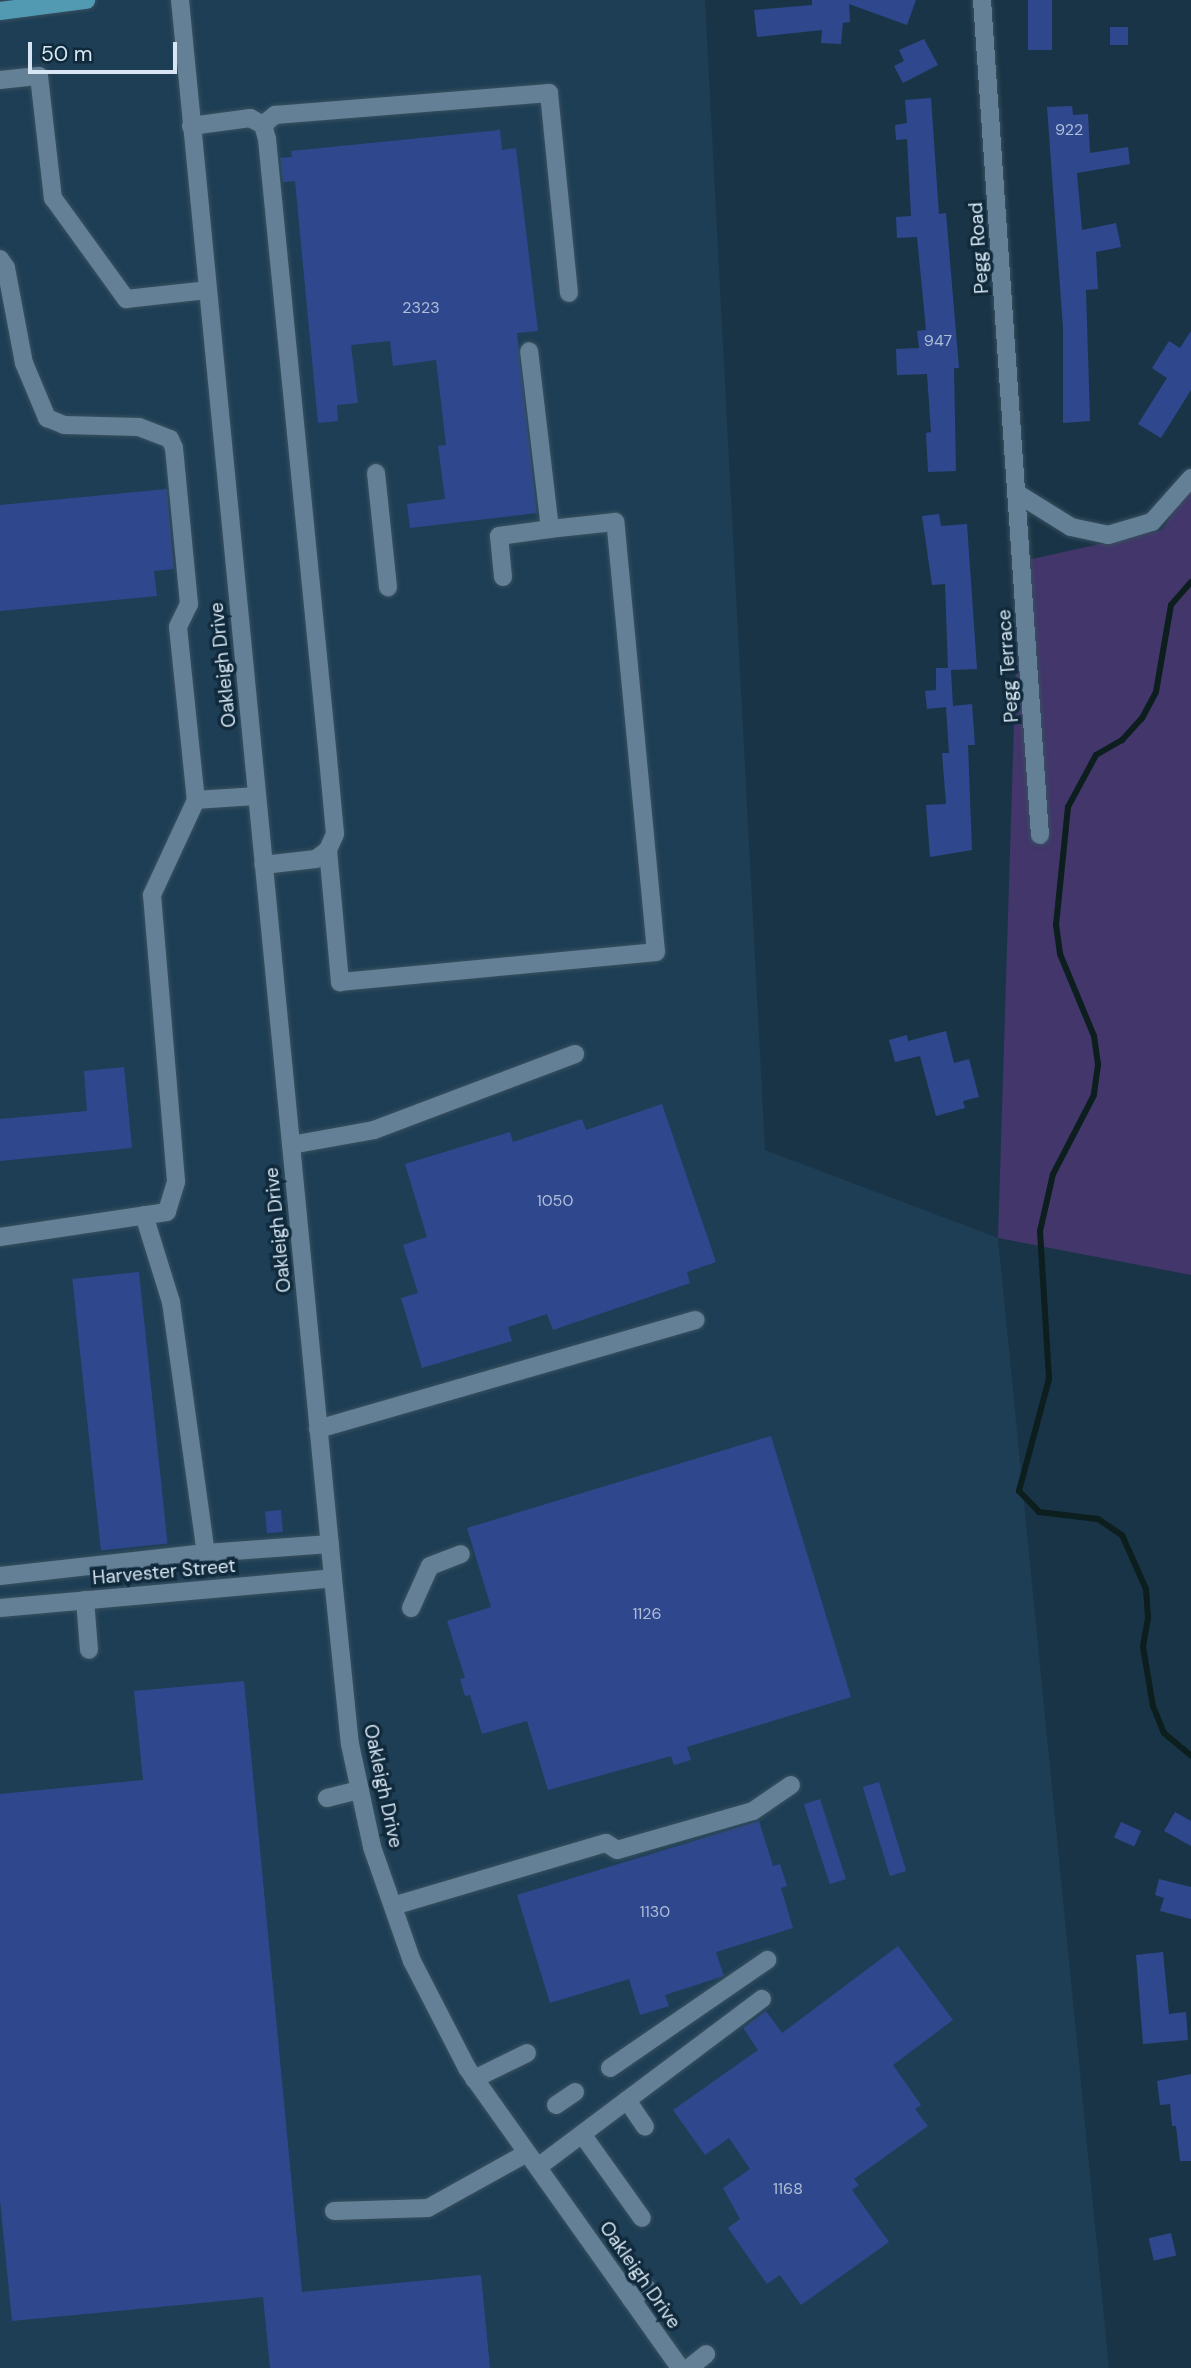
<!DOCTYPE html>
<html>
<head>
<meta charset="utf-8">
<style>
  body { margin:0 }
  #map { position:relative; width:1191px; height:2368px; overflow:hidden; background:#1a3447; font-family:"DM Sans",sans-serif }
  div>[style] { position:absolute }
  .built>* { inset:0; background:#1d3e55 }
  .green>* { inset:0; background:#42366b }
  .stream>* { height:6px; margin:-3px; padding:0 3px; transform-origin:3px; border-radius:3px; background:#0c1e1d }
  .building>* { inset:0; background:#2f488d; transform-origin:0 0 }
  .roads { filter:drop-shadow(0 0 2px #39505f) drop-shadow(0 0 2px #39505f) }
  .minor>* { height:18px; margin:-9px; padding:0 9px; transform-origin:9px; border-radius:9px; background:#648096 }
  .major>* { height:18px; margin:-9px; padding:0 9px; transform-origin:9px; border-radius:9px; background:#519ab2 }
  span { translate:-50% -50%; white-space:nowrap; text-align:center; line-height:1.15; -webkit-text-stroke:7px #102a3c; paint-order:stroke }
  .number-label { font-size:16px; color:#adbed9 }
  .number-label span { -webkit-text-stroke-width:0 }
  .street-label { font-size:19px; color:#d7e6f2 }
  .scale { position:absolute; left:28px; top:42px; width:149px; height:32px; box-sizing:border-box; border:4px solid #d7e6f2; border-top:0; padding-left:9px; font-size:21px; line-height:24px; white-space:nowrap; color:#d7e6f2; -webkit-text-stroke:5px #102a3c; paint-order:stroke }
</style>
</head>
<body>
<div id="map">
  <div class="built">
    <i style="clip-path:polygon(0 0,705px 0,765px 1150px,998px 1238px,1109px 2368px,0 2368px)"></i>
  </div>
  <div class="green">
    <i style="clip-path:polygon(1191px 483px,1191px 1275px,998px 1238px,1019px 562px,1162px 530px)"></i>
  </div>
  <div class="stream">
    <i style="left:1191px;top:582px;width:30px;rotate:131deg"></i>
    <i style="left:1171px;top:605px;width:88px;rotate:99.8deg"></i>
    <i style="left:1156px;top:692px;width:30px;rotate:118deg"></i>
    <i style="left:1142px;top:718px;width:30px;rotate:132deg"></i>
    <i style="left:1122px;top:740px;width:30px;rotate:150deg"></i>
    <i style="left:1096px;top:755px;width:59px;rotate:118.3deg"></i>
    <i style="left:1068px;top:807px;width:119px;rotate:95.8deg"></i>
    <i style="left:1056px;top:925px;width:29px;rotate:82deg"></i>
    <i style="left:1060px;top:954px;width:89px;rotate:67.5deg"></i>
    <i style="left:1094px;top:1036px;width:29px;rotate:82deg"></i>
    <i style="left:1098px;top:1065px;width:30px;rotate:98deg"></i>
    <i style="left:1094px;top:1095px;width:89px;rotate:117.4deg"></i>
    <i style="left:1053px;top:1174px;width:58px;rotate:102.8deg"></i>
    <i style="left:1040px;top:1231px;width:148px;rotate:86.5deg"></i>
    <i style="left:1049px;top:1379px;width:116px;rotate:105deg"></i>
    <i style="left:1019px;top:1491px;width:29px;rotate:46deg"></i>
    <i style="left:1039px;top:1512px;width:59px;rotate:6.8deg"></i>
    <i style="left:1098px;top:1519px;width:29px;rotate:34deg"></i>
    <i style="left:1122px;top:1535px;width:59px;rotate:66deg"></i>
    <i style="left:1146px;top:1589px;width:29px;rotate:86deg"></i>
    <i style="left:1148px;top:1618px;width:29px;rotate:100deg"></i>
    <i style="left:1143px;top:1647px;width:60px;rotate:80.4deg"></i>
    <i style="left:1153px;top:1706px;width:29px;rotate:68deg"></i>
    <i style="left:1164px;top:1733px;width:35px;rotate:40deg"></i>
  </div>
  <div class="building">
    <i style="clip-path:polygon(812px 0,916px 0,907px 25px,849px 4px,850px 22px,843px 23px,841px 44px,821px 43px,822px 30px,757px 37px,754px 10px,812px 5px)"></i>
    <i style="left:1028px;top:0;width:24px;height:50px"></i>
    <i style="left:1128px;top:27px;width:18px;height:18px;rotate:90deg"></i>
    <i style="clip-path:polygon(924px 39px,938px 65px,903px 83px,894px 66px,904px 61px,899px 50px)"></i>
    <i style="clip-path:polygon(931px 98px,939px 214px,946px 213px,959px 368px,954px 368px,956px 471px,928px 472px,926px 433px,931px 432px,927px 374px,897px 375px,896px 349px,919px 348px,917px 331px,926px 330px,917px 237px,897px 238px,896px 217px,911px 216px,907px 139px,896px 140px,895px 125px,907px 123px,905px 100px)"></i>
    <i style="clip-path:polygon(1072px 106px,1073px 115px,1088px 114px,1090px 153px,1128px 147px,1130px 164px,1077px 173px,1082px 230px,1116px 223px,1121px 247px,1096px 252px,1098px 289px,1086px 290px,1090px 421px,1063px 423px,1063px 328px,1047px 107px)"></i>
    <i style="clip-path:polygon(500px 130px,502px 150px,516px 148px,538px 331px,517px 333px,537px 513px,410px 528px,407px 504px,445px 499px,438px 446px,446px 445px,436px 360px,393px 366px,390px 341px,351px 345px,358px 403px,337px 405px,338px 421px,318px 423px,295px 181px,283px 182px,280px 158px,292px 157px,291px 151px)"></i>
    <i style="clip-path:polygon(1191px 331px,1191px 390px,1161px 438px,1138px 424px,1167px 378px,1152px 368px,1169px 341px,1180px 348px)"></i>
    <i style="clip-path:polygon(167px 489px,174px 569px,154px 571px,157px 596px,0 611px,0 505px)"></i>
    <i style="clip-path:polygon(939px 514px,941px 526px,967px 524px,977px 669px,951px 670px,953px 706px,972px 704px,975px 745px,968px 745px,972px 850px,930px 857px,926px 805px,946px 804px,942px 753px,949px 753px,946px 707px,927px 709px,925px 691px,936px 690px,936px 668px,948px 668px,945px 584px,932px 585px,922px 516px)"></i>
    <i style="clip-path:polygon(946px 1031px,954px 1063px,969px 1059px,979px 1097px,963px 1101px,965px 1108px,936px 1116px,920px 1056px,895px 1062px,889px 1040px,907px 1035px,908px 1041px)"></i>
    <i style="clip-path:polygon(124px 1067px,132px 1148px,0 1161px,0 1119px,87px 1111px,84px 1071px)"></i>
    <i style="clip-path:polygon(662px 1104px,716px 1262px,687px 1272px,690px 1283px,553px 1330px,547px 1314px,508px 1327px,512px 1341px,422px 1368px,401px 1298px,418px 1293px,403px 1245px,427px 1237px,405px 1164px,510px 1132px,513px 1142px,582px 1119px,586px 1130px)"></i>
    <i style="left:139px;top:1272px;width:273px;height:67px;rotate:84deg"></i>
    <i style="clip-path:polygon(771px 1436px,851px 1697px,687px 1747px,691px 1760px,674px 1765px,671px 1756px,548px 1790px,527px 1721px,482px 1734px,470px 1695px,465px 1696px,460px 1679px,465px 1678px,447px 1621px,491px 1607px,467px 1528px)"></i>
    <i style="left:281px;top:1510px;width:22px;height:16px;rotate:85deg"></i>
    <i style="clip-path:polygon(244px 1681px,302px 2292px,481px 2275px,490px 2368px,270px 2368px,263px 2297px,12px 2321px,0 2200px,0 1794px,143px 1780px,134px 1691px)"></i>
    <i style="left:879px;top:1782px;width:93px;height:17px;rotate:73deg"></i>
    <i style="left:820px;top:1799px;width:84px;height:17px;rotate:72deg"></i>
    <i style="clip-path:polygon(1175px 1812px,1191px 1821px,1191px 1846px,1164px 1831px)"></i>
    <i style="clip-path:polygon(759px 1821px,773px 1866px,780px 1864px,787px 1886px,781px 1888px,793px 1928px,716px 1952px,724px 1976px,665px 1995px,669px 2006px,640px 2015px,629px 1979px,550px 2003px,517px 1895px)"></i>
    <i style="left:1121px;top:1822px;width:22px;height:17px;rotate:24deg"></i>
    <i style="clip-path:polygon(1159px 1879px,1191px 1887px,1191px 1919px,1160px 1911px,1164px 1898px,1155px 1895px)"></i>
    <i style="clip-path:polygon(898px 1946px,953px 2020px,893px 2065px,921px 2105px,915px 2109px,928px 2126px,854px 2179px,859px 2185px,852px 2190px,889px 2242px,801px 2305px,780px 2275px,767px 2284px,728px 2228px,740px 2219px,723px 2188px,750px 2169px,729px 2138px,705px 2155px,673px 2110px,758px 2050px,743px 2028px,766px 2011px,782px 2033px)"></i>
    <i style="clip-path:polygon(1163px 1952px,1169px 2014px,1186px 2012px,1188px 2040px,1143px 2044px,1136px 1955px)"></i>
    <i style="clip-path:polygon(1191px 2074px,1191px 2161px,1180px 2161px,1176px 2126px,1172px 2126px,1170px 2104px,1160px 2105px,1157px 2081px)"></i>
    <i style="left:1171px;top:2233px;width:23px;height:23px;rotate:77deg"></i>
  </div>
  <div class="roads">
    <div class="minor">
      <i style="left:180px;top:0;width:1585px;rotate:84.46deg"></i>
      <i style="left:333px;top:1578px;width:167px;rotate:84.2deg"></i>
      <i style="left:350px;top:1744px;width:105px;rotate:77.9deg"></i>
      <i style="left:372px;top:1847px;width:121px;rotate:70.7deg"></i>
      <i style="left:412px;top:1961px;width:120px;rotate:62.8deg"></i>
      <i style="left:467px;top:2068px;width:368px;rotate:54.6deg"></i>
      <i style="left:982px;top:0;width:837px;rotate:86.03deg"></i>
      <i style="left:0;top:80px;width:39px;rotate:-6deg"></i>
      <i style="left:39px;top:76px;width:123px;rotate:83.5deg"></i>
      <i style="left:53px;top:198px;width:125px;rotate:54.1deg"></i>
      <i style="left:126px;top:299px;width:81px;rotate:-6.3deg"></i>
      <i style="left:263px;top:125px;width:16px;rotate:-40deg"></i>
      <i style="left:275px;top:115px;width:275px;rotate:-4.6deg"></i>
      <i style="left:549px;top:93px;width:201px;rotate:84.3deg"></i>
      <i style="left:191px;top:126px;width:60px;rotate:-7.7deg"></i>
      <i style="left:250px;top:118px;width:15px;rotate:28deg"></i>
      <i style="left:263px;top:125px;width:15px;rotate:74deg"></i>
      <i style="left:267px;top:139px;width:622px;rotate:84.37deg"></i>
      <i style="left:328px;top:758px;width:76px;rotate:84.7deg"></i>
      <i style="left:335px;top:834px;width:17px;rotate:114deg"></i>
      <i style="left:328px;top:850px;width:15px;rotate:143deg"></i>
      <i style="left:316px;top:859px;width:53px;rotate:173.5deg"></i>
      <i style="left:0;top:259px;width:11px;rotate:56deg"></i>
      <i style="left:6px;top:268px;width:97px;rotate:79.3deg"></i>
      <i style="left:24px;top:363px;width:60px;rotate:67.3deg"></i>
      <i style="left:47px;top:418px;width:18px;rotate:22deg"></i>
      <i style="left:64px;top:425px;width:75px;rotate:1.5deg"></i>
      <i style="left:139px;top:427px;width:33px;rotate:21deg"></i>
      <i style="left:170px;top:439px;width:10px;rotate:66deg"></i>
      <i style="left:174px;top:448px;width:157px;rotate:84.5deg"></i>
      <i style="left:189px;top:604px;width:25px;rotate:116deg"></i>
      <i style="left:178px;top:627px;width:174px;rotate:84.1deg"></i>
      <i style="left:196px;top:800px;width:105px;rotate:114.9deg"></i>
      <i style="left:152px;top:895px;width:288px;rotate:85.2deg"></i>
      <i style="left:176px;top:1182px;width:31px;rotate:107deg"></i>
      <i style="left:167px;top:1212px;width:169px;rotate:171.5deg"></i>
      <i style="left:376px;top:473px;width:115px;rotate:84deg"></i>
      <i style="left:1018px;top:494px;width:62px;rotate:31.9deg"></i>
      <i style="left:1071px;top:527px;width:38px;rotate:12deg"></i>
      <i style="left:1108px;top:535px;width:46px;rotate:-16.5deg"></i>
      <i style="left:1152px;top:522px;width:59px;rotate:-48.4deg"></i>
      <i style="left:503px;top:577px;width:41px;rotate:-95.6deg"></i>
      <i style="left:499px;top:536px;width:51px;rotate:-7.8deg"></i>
      <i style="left:196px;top:800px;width:61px;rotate:-3.8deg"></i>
      <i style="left:328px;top:850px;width:133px;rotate:84.8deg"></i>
      <i style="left:340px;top:982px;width:317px;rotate:-5.4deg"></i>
      <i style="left:656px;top:952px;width:432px;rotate:-95.4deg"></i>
      <i style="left:615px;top:522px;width:65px;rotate:173.9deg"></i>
      <i style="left:550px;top:529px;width:179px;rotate:-96.7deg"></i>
      <i style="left:291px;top:1145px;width:84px;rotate:-10.2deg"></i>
      <i style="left:374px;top:1130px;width:215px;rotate:-20.7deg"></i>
      <i style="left:144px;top:1215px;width:91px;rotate:72.8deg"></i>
      <i style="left:171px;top:1302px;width:253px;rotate:82.1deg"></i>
      <i style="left:206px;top:1553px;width:124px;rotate:-4.2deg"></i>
      <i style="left:318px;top:1429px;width:393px;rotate:-16.1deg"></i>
      <i style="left:0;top:1576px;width:207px;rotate:-6.4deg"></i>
      <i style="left:85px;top:1600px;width:50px;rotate:85.4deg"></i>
      <i style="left:0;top:1608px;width:334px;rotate:-5.1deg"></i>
      <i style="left:411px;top:1608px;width:46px;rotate:-65.7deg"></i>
      <i style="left:430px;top:1566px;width:33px;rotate:-21deg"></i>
      <i style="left:327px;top:1798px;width:34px;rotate:-14deg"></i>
      <i style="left:393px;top:1906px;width:222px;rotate:-16.5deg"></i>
      <i style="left:606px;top:1843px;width:13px;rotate:32deg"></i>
      <i style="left:617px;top:1850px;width:141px;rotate:-16deg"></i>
      <i style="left:753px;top:1811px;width:46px;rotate:-34.4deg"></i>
      <i style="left:610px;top:2068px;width:191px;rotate:-34.5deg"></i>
      <i style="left:474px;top:2079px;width:59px;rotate:-26.1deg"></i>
      <i style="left:627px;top:2100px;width:32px;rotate:56deg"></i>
      <i style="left:556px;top:2105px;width:23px;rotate:-34deg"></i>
      <i style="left:582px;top:2134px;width:103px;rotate:54.5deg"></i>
      <i style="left:538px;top:2167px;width:280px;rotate:-36.9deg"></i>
      <i style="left:334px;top:2211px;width:94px;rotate:-1.8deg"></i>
      <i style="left:428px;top:2208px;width:113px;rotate:-29.1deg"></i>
      <i style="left:631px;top:2299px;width:19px;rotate:-35deg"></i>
      <i style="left:689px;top:2368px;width:22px;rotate:-39deg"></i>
    </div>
    <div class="major">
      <i style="left:0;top:11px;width:87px;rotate:-7.3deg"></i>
    </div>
  </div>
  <div class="number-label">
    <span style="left:1069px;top:130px">922</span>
    <span style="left:421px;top:308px">2323</span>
    <span style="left:938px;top:341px">947</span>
    <span style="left:555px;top:1201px">1050</span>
    <span style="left:647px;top:1614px">1126</span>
    <span style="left:655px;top:1912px">1130</span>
    <span style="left:788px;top:2189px">1168</span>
  </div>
  <div class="street-label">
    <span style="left:979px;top:248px;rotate:-94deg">Pegg Road</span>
    <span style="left:223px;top:665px;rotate:-96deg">Oakleigh Drive</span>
    <span style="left:1008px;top:666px;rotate:-94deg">Pegg Terrace</span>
    <span style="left:278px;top:1230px;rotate:-96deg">Oakleigh Drive</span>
    <span style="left:164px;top:1572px;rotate:-5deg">Harvester Street</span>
    <span style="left:383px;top:1786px;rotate:78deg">Oakleigh Drive</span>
    <span style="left:640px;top:2275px;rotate:55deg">Oakleigh Drive</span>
  </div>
  <div class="scale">50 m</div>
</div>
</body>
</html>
